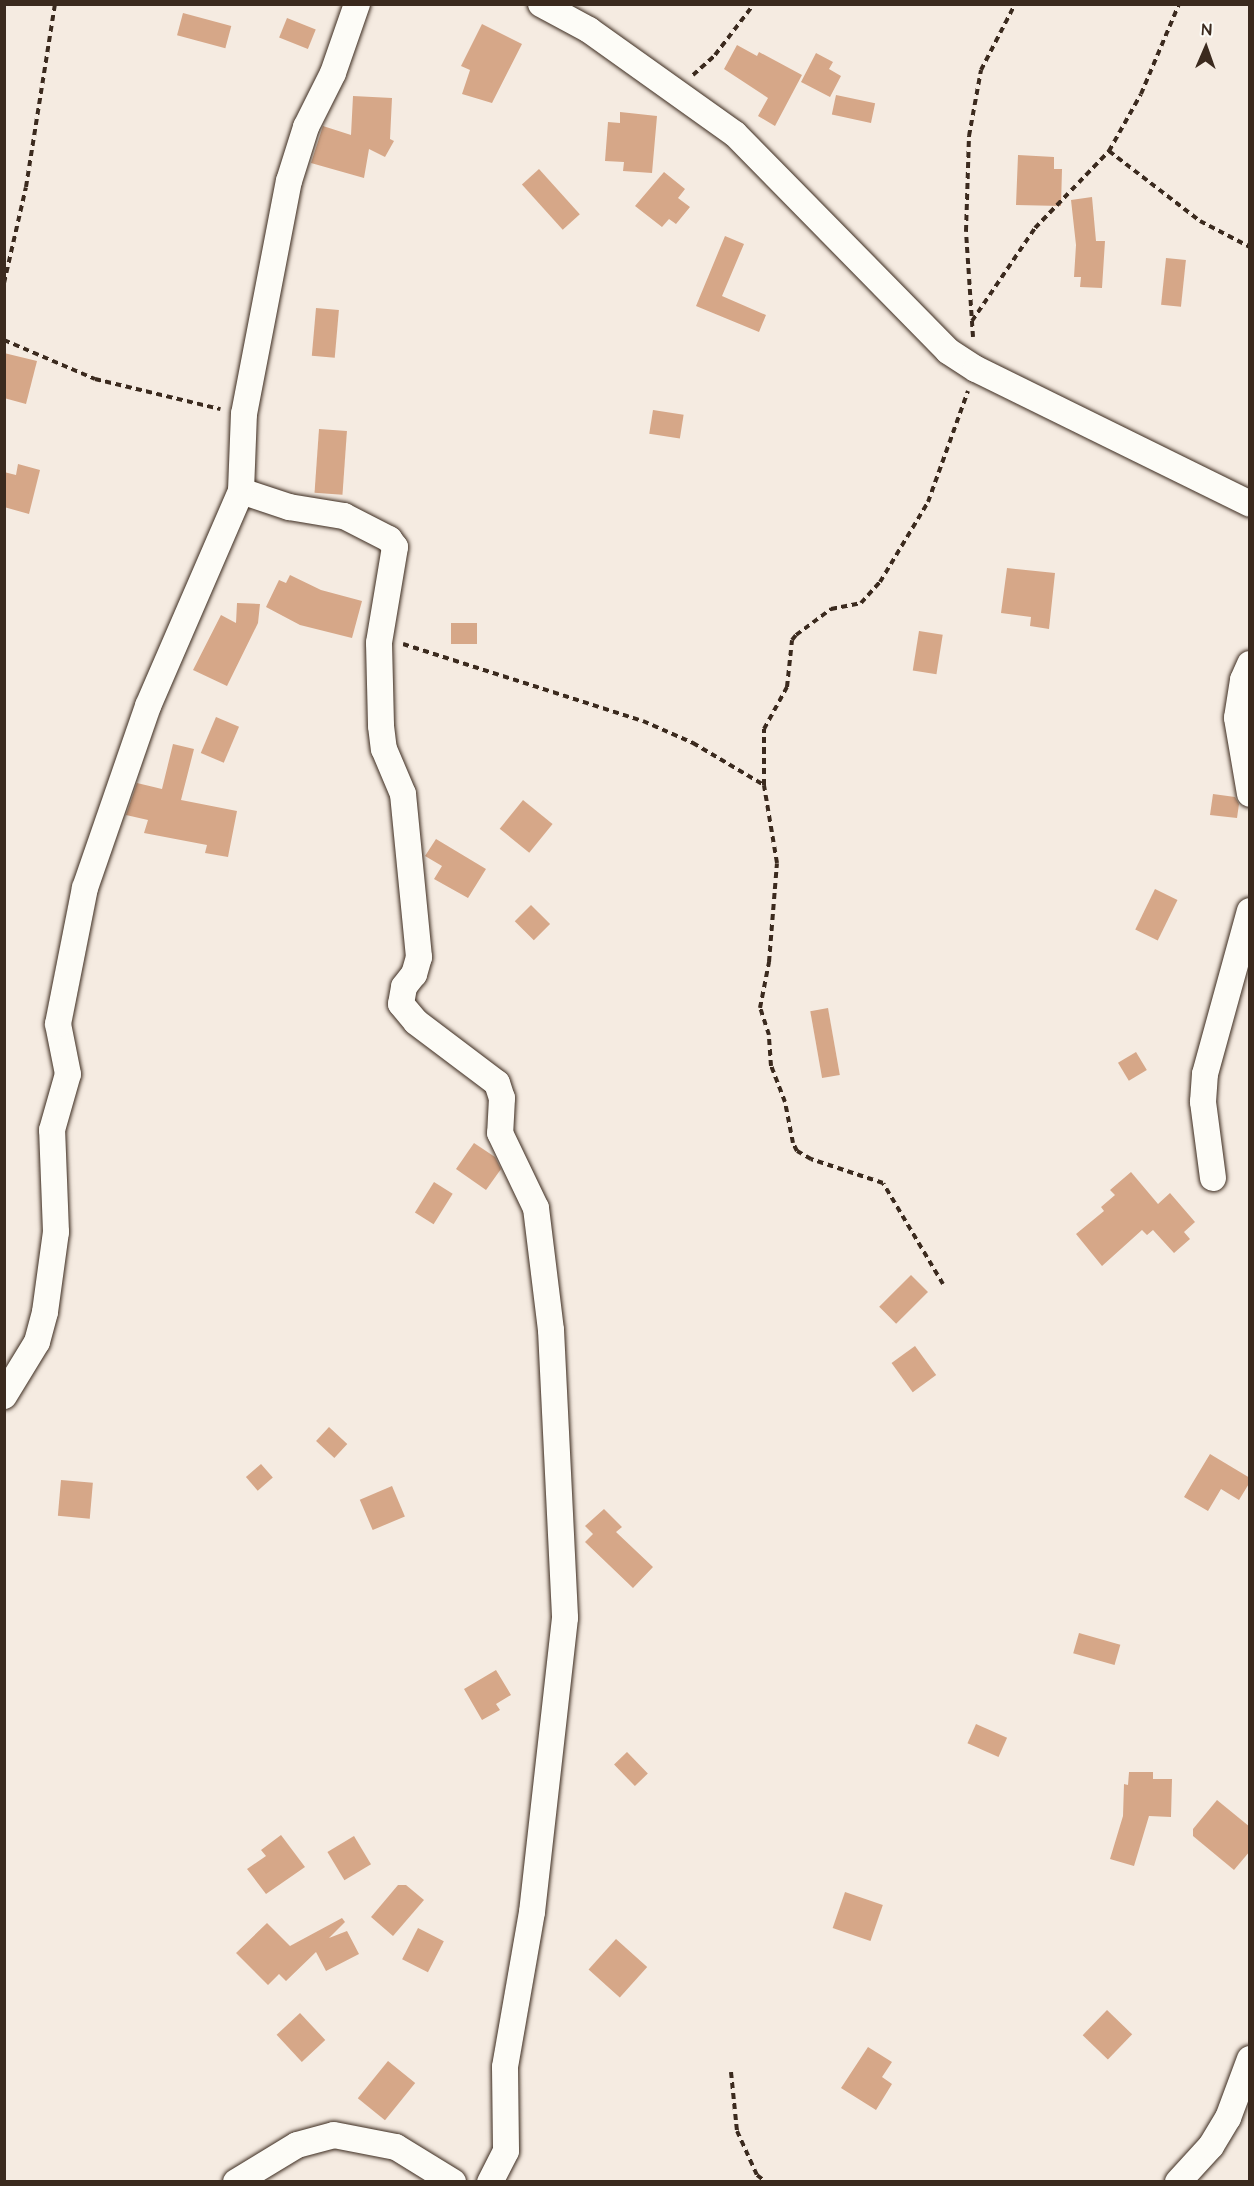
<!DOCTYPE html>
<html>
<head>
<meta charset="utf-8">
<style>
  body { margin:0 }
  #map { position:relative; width:1254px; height:2186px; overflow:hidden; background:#f5ebe1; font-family:"Architects Daughter",sans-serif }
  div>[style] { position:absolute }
  .building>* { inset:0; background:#d6a788; transform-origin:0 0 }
  .path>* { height:4px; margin-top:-2px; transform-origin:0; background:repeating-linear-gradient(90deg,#3b2a1e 0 6px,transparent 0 10.5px) }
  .roads { filter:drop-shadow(0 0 2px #3b2a1e) drop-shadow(0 0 2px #3b2a1e) }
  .minor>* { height:26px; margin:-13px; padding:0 13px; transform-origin:13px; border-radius:13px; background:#fdfcf7 }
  span { translate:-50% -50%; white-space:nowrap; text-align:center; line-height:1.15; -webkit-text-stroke:5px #fdfcf7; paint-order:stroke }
  .frame { position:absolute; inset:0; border:6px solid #3b2a1e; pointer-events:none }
  .north { position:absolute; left:1176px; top:18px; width:60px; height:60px; -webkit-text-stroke:4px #fdfcf7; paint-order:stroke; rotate:2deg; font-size:16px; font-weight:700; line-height:24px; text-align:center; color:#3b2a1e }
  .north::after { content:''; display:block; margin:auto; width:21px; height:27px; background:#3b2a1e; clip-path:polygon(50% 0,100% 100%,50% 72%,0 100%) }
</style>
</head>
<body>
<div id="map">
  <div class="building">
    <i style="left:183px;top:13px;width:50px;height:23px;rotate:15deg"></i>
    <i style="left:287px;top:18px;width:31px;height:21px;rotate:22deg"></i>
    <i style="clip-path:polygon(482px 24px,522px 44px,492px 103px,462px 94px,470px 70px,461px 66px)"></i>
    <i style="clip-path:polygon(737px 45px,757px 56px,759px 52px,802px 75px,775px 126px,758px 116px,768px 98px,724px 69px)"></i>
    <i style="clip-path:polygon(816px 53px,833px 62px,829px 69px,841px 76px,830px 97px,801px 82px)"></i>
    <i style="left:836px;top:95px;width:40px;height:20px;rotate:12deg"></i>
    <i style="clip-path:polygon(353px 96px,392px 98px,390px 139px,394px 141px,385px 157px,369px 149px,364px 178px,311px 163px,323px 126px,351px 135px)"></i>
    <i style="clip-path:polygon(620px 112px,657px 116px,652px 173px,623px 171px,624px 162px,605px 161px,608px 122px,620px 123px)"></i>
    <i style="clip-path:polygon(1018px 155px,1054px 157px,1054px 169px,1062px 169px,1061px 206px,1016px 205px)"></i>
    <i style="left:539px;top:169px;width:61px;height:23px;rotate:48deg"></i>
    <i style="clip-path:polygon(664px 172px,685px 189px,678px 198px,690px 207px,676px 224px,669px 219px,662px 227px,635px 206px)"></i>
    <i style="clip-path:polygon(1092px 197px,1096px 241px,1105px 241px,1102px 288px,1080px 287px,1081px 277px,1074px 277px,1076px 245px,1071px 200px)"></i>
    <i style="clip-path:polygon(725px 236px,744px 244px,722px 296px,766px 315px,759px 332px,696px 306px)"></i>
    <i style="left:1166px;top:258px;width:20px;height:47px;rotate:6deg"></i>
    <i style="left:316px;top:308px;width:23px;height:48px;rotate:5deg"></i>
    <i style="clip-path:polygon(4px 353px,37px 361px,26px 404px,4px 398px)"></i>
    <i style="left:653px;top:410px;width:31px;height:24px;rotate:9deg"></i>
    <i style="left:319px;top:429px;width:28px;height:64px;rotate:4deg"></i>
    <i style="clip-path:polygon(18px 464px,40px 470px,29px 514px,4px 507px,4px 472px,16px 475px)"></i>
    <i style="clip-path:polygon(1007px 568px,1055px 573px,1049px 629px,1030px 626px,1031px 617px,1001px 613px)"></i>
    <i style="clip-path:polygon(290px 575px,321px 590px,362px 601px,352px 638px,300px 625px,266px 607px,279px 580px,286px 583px)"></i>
    <i style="clip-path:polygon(237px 603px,260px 604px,258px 623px,227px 686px,193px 670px,221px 615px,236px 623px)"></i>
    <i style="left:451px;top:623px;width:26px;height:21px"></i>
    <i style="left:919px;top:631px;width:24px;height:40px;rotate:9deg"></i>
    <i style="left:216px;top:717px;width:25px;height:39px;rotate:23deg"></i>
    <i style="clip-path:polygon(173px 744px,194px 749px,181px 800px,237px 811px,228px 857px,205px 853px,207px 845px,144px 833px,148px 820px,126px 815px,137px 783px,162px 789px)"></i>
    <i style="clip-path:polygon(1213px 794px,1235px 797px,1239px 804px,1237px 818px,1210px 815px)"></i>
    <i style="left:523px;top:800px;width:38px;height:37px;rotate:39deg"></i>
    <i style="clip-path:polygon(436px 839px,486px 869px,468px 898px,434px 879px,442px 866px,425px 856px)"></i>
    <i style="left:1155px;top:889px;width:25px;height:45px;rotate:26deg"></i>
    <i style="left:531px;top:905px;width:27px;height:23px;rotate:45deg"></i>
    <i style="left:828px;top:1008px;width:68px;height:18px;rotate:80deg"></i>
    <i style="left:1136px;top:1052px;width:21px;height:21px;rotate:59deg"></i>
    <i style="clip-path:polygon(474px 1143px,495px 1157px,501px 1169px,486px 1190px,456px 1169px)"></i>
    <i style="clip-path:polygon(1131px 1172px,1158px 1204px,1170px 1193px,1195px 1222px,1184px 1232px,1190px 1239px,1174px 1253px,1153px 1230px,1147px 1235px,1142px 1230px,1102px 1266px,1076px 1234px,1104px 1211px,1101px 1207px,1115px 1195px,1110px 1190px)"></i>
    <i style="left:434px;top:1182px;width:22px;height:36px;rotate:32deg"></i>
    <i style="left:911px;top:1275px;width:24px;height:45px;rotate:45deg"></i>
    <i style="left:915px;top:1346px;width:36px;height:29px;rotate:54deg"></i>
    <i style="left:329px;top:1427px;width:25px;height:19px;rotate:43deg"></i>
    <i style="clip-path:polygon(1210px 1454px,1250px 1478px,1250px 1482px,1239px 1500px,1221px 1489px,1208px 1511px,1184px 1497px)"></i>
    <i style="left:261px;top:1464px;width:18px;height:20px;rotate:49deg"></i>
    <i style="left:61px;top:1480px;width:32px;height:36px;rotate:5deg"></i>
    <i style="left:392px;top:1486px;width:33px;height:35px;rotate:67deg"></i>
    <i style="clip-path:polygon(604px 1509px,622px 1527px,616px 1532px,653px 1567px,633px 1588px,585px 1542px,593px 1534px,585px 1526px)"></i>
    <i style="left:1079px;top:1633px;width:43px;height:21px;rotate:16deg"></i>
    <i style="clip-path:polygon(496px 1670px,511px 1695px,496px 1704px,500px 1710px,482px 1720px,464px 1689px)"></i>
    <i style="left:976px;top:1724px;width:34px;height:21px;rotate:24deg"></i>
    <i style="left:627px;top:1752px;width:30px;height:18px;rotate:46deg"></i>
    <i style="clip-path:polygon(1129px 1772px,1153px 1772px,1153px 1779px,1172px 1779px,1171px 1817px,1149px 1816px,1134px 1866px,1110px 1859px,1123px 1816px,1124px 1784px,1128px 1785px)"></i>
    <i style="clip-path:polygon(1217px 1800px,1250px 1827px,1250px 1851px,1234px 1870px,1193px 1836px,1193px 1829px)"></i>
    <i style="clip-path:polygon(281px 1835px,305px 1867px,266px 1894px,247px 1869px,266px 1856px,261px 1850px)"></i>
    <i style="left:354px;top:1836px;width:33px;height:31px;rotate:59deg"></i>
    <i style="clip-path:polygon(398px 1885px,406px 1885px,424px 1900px,393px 1936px,371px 1917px)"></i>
    <i style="left:845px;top:1892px;width:40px;height:38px;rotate:19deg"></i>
    <i style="clip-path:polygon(342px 1918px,345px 1922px,329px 1938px,347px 1931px,359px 1954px,326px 1971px,316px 1952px,286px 1981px,279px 1974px,268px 1985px,236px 1953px,267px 1923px,290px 1946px)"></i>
    <i style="left:418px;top:1928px;width:29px;height:35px;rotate:27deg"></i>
    <i style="left:616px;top:1939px;width:42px;height:41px;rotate:42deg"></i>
    <i style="left:1107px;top:2010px;width:35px;height:35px;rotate:44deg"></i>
    <i style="left:300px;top:2013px;width:37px;height:32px;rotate:47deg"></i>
    <i style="clip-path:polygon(868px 2047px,892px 2062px,882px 2077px,892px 2084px,876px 2110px,841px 2088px)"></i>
    <i style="left:388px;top:2061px;width:35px;height:48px;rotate:39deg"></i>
  </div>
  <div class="path">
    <i style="left:693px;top:75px;width:30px;rotate:-42deg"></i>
    <i style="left:715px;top:55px;width:64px;rotate:-52.6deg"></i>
    <i style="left:1109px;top:151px;width:115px;rotate:37.6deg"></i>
    <i style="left:1200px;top:221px;width:56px;rotate:27.5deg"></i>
    <i style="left:4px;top:283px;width:98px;rotate:-77.1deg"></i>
    <i style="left:26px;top:187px;width:185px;rotate:-81deg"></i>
    <i style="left:972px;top:321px;width:112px;rotate:-55.9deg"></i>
    <i style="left:1035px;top:228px;width:107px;rotate:-46.1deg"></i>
    <i style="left:1109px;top:151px;width:65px;rotate:-60.7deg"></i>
    <i style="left:1141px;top:94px;width:98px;rotate:-67.1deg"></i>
    <i style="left:973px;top:337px;width:106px;rotate:-93.8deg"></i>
    <i style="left:966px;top:231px;width:95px;rotate:-88.2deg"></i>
    <i style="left:969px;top:136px;width:67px;rotate:-79.7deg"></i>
    <i style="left:981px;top:70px;width:70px;rotate:-62.7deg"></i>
    <i style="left:4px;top:340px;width:99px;rotate:23.2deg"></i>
    <i style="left:95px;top:379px;width:129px;rotate:13.5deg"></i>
    <i style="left:403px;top:644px;width:252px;rotate:17.8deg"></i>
    <i style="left:643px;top:721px;width:55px;rotate:23.7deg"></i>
    <i style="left:693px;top:743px;width:82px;rotate:30.6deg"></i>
    <i style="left:943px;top:1284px;width:117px;rotate:-120.7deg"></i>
    <i style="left:883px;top:1183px;width:76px;rotate:-161.6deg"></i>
    <i style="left:811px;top:1159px;width:16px;rotate:-150deg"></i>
    <i style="left:797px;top:1151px;width:9px;rotate:-117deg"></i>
    <i style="left:793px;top:1143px;width:42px;rotate:-101deg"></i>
    <i style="left:785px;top:1102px;width:39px;rotate:-111deg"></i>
    <i style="left:771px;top:1066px;width:31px;rotate:-94deg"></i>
    <i style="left:769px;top:1035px;width:28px;rotate:-108deg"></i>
    <i style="left:760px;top:1008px;width:47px;rotate:-78.9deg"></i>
    <i style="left:769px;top:962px;width:99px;rotate:-85.4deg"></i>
    <i style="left:777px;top:863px;width:79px;rotate:-99.5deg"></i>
    <i style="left:764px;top:785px;width:56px;rotate:-90deg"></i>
    <i style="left:764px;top:729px;width:48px;rotate:-61.3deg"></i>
    <i style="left:787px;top:687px;width:47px;rotate:-83.9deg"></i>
    <i style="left:792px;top:640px;width:6px;rotate:-51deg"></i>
    <i style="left:796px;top:635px;width:44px;rotate:-36.6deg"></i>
    <i style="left:831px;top:609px;width:31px;rotate:-11deg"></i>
    <i style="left:861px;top:603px;width:28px;rotate:-48deg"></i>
    <i style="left:880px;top:582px;width:93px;rotate:-59deg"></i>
    <i style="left:928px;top:502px;width:118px;rotate:-70.2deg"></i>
    <i style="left:731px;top:2072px;width:59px;rotate:84.2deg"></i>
    <i style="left:737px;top:2131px;width:48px;rotate:65.6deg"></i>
    <i style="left:757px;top:2175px;width:11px;rotate:38deg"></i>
  </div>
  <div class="roads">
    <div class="minor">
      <i style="left:541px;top:4px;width:55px;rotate:28.4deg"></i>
      <i style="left:589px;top:30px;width:179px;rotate:35.5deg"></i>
      <i style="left:735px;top:134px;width:304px;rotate:45.5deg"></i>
      <i style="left:948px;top:351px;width:33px;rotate:33deg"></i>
      <i style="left:976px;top:369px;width:305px;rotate:26.2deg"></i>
      <i style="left:241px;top:491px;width:51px;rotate:18.4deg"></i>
      <i style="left:289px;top:507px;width:56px;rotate:9.3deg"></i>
      <i style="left:344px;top:516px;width:51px;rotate:27.1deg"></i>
      <i style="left:389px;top:539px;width:10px;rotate:53deg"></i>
      <i style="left:395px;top:547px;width:97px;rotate:99.5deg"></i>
      <i style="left:379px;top:643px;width:83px;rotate:88.6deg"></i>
      <i style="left:381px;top:726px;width:23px;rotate:83deg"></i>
      <i style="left:384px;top:749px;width:49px;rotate:67.1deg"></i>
      <i style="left:403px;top:794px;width:164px;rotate:84.4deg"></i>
      <i style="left:419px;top:957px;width:18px;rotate:106deg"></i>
      <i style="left:414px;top:974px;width:16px;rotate:128deg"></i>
      <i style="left:404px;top:987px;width:17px;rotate:100deg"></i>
      <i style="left:401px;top:1004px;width:23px;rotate:50deg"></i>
      <i style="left:416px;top:1022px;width:101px;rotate:37deg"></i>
      <i style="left:497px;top:1083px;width:16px;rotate:72deg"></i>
      <i style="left:502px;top:1098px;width:35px;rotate:93deg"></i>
      <i style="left:500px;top:1133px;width:83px;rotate:64.4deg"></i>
      <i style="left:536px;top:1208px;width:123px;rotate:83deg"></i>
      <i style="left:551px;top:1330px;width:288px;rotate:87.2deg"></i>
      <i style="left:565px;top:1618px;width:296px;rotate:96.4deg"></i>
      <i style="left:532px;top:1912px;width:157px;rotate:99.9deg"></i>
      <i style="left:505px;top:2067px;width:84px;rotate:89.3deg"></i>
      <i style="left:506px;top:2151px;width:35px;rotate:117deg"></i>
      <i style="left:1250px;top:664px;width:17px;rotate:114deg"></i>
      <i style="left:1243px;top:680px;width:38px;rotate:99deg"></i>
      <i style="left:1237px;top:718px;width:77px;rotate:80.3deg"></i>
      <i style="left:1213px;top:1178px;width:77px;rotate:-97.5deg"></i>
      <i style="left:1203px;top:1102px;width:28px;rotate:-86deg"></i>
      <i style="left:1205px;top:1074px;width:169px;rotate:-74.6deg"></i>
      <i style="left:4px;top:1396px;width:63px;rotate:-58.6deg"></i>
      <i style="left:37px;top:1342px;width:31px;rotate:-75deg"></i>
      <i style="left:45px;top:1312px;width:81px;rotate:-82.2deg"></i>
      <i style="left:56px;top:1232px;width:102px;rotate:-92.2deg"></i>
      <i style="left:52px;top:1130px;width:58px;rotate:-74.1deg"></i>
      <i style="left:68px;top:1074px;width:51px;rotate:-101.3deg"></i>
      <i style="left:58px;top:1024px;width:139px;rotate:-78.8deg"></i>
      <i style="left:85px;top:888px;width:193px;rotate:-70.9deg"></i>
      <i style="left:148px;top:706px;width:234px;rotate:-66.6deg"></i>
      <i style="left:241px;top:491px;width:77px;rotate:-87.8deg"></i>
      <i style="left:244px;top:414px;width:237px;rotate:-79.1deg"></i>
      <i style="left:289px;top:181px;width:57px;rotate:-72.5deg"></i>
      <i style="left:306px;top:127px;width:60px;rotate:-63.4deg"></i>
      <i style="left:333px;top:73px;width:73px;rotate:-70.8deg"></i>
      <i style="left:236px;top:2182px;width:71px;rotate:-31.2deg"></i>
      <i style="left:297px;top:2145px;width:38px;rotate:-15deg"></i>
      <i style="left:334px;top:2135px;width:63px;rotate:11deg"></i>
      <i style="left:396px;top:2147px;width:67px;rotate:31.6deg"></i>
      <i style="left:1178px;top:2182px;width:49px;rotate:-47.5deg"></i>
      <i style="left:1211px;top:2146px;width:33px;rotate:-59deg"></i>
      <i style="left:1228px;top:2118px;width:63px;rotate:-69.6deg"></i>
    </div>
  </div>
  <div class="frame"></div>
  <div class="north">N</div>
</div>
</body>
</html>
